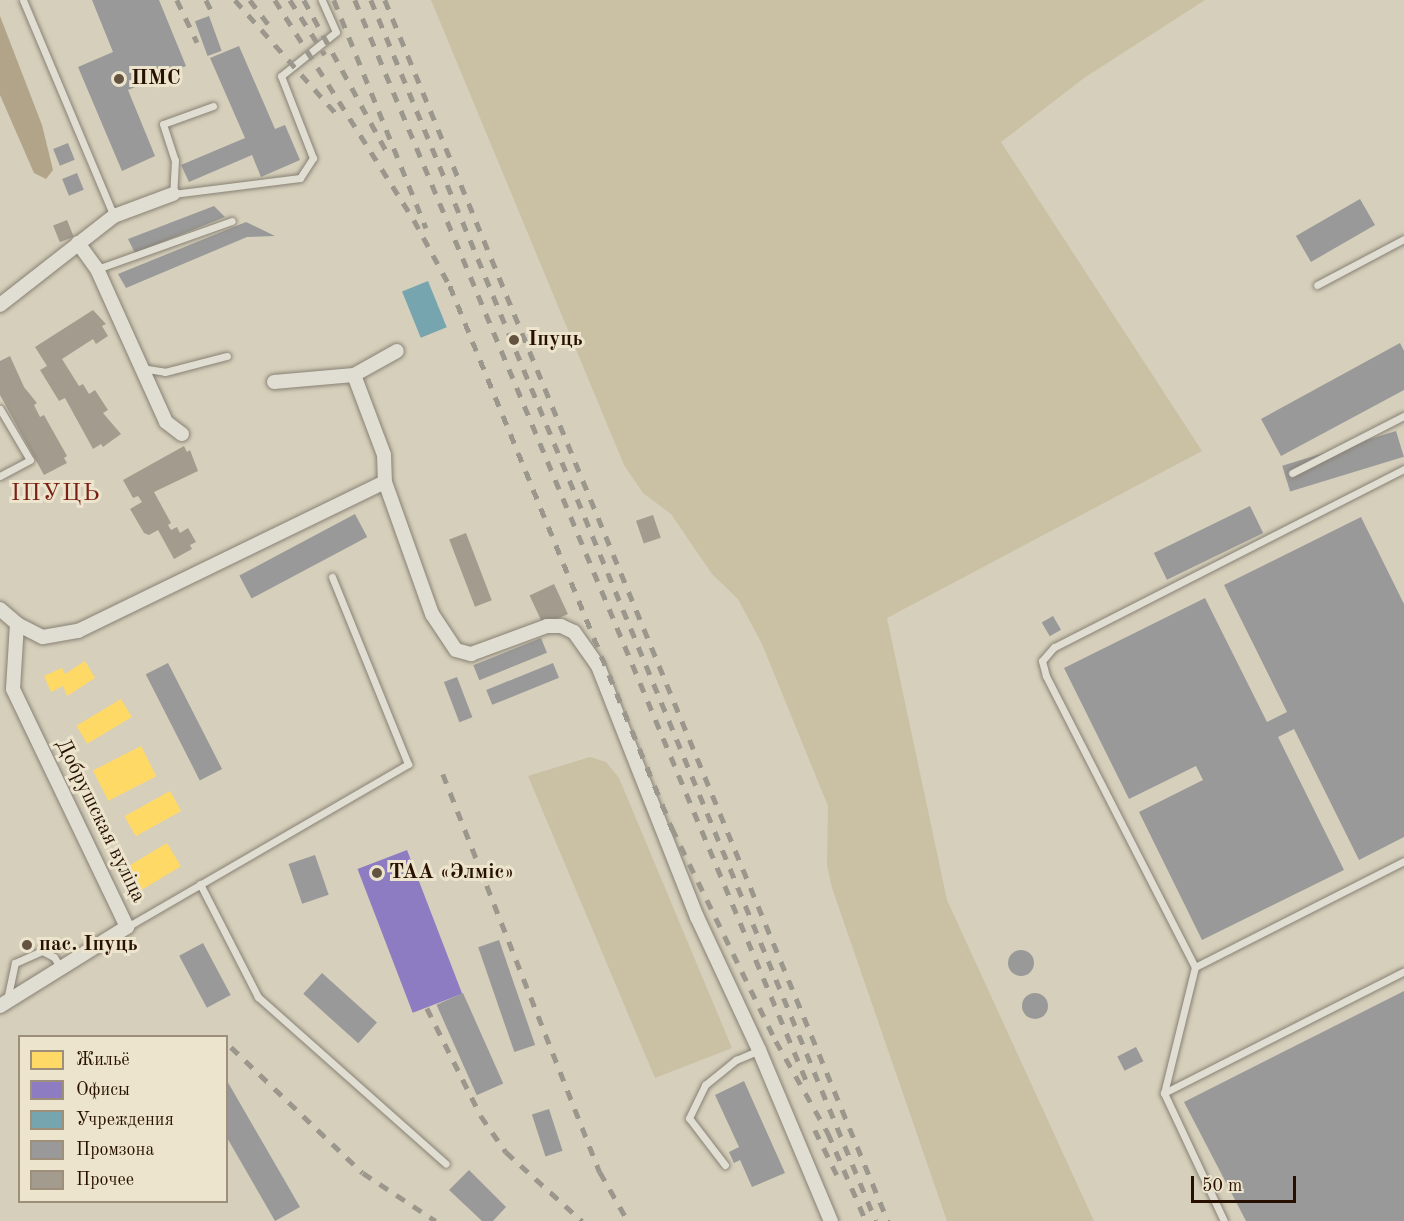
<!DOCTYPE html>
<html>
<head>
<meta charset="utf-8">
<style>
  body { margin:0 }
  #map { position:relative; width:1404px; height:1221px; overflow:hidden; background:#d6cfbb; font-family:"Old Standard TT",serif }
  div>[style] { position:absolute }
  .green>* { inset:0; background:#cac0a4 }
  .water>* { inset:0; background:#b2a489 }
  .homes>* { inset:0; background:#ffd966; transform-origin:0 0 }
  .offices>* { inset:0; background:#8e7cc3; transform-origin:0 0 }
  .public>* { inset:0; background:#76a5af; transform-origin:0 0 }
  .industry>* { inset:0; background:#999; transform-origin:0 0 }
  .round { border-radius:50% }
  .building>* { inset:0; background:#a39c8e; transform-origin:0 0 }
  .roads { filter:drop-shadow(0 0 2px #888174) drop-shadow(0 0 2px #888174) }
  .lane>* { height:7px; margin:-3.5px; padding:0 3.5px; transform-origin:3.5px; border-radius:3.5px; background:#e0ddd2 }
  .street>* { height:14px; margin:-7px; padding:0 7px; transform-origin:7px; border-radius:7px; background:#e0ddd2 }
  .rail>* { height:4.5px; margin-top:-2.25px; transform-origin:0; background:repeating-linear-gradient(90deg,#9c978d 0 10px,transparent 0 20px) }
  .dots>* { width:16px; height:16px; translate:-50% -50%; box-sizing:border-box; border:3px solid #ece4cc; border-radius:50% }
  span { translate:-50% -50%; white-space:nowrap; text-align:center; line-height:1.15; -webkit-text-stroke:6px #ece4cc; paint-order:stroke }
  .poi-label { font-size:21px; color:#271000; font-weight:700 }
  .left { translate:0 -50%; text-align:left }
  .street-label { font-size:21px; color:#271000 }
  .quarter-label { font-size:24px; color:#7a1f14; letter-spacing:1.5px }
  .legend { position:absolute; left:18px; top:1035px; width:210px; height:168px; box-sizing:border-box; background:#ece4cc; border:2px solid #9d8f7a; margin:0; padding:8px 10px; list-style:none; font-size:18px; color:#271000 }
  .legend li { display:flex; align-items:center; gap:12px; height:30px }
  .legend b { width:30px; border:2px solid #9d8f7a }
  .scale { position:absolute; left:1191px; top:1176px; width:105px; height:27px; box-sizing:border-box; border:3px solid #271000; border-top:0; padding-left:8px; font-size:18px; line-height:21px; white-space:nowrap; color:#271000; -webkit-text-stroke:4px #ece4cc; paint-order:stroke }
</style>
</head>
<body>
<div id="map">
  <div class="green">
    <i style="clip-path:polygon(431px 0,1205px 0,1084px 78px,1001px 142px,1202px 451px,887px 618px,947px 900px,1094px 1221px,947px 1221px,832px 888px,827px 865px,828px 806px,762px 644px,738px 599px,712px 574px,671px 514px,643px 493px,624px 465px)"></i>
    <i style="clip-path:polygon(590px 757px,606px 762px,619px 778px,732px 1048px,655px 1078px,528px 776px)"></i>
  </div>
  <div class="water">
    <i style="clip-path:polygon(0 16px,42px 125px,53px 170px,46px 179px,34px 173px,0 95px)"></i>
  </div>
  <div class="homes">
    <i style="clip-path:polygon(85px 661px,95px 678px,67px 696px,63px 686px,51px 692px,44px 676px,62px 668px,65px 674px)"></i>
    <i style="left:121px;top:699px;width:21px;height:52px;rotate:59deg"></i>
    <i style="left:141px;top:746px;width:34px;height:54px;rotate:63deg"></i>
    <i style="left:170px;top:791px;width:23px;height:52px;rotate:61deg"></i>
    <i style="left:167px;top:843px;width:27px;height:52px;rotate:59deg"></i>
  </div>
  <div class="offices">
    <i style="left:407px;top:850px;width:154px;height:53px;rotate:69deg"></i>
  </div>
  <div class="public">
    <i style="left:428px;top:281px;width:50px;height:28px;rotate:68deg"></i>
  </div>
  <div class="industry">
    <i style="clip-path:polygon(92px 0,159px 0,186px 66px,128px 90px,155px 156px,122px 171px,78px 67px,113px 52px)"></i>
    <i style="left:209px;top:16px;width:37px;height:15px;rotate:70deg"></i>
    <i style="clip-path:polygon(239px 46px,275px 129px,285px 125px,300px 160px,261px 177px,252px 155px,189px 182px,181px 165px,245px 138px,210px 58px)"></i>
    <i style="left:68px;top:143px;width:18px;height:16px;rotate:68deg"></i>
    <i style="left:77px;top:173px;width:18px;height:16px;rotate:68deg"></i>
    <i style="left:1360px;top:199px;width:30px;height:74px;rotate:60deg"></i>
    <i style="clip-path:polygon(214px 206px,225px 217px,135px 253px,128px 239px)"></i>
    <i style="clip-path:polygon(246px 222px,275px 236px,247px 237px,126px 288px,118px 274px)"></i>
    <i style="clip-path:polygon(1400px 343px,1404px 351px,1404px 390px,1281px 456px,1261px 419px)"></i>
    <i style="left:1396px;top:431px;width:27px;height:119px;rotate:73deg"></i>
    <i style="left:1250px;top:506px;width:30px;height:107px;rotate:64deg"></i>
    <i style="left:355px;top:514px;width:26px;height:131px;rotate:62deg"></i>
    <i style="clip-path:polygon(1361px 517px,1404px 604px,1404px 837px,1359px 860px,1294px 729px,1278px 737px,1344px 870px,1202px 940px,1139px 812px,1203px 780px,1196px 766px,1129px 799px,1064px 668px,1205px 598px,1267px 722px,1287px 712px,1224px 585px)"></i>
    <i style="left:1053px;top:616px;width:16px;height:13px;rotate:60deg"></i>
    <i style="left:541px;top:638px;width:16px;height:73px;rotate:68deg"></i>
    <i style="left:168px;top:663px;width:119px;height:25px;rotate:63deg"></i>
    <i style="left:553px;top:663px;width:16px;height:72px;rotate:68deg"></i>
    <i style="left:457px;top:677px;width:43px;height:14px;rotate:69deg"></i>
    <i style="left:315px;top:855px;width:42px;height:28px;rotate:71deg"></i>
    <i style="left:499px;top:940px;width:111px;height:22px;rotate:71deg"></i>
    <i style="left:203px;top:943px;width:59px;height:27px;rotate:62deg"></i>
    <i class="round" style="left:1008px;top:950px;width:26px;height:26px"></i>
    <i style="left:322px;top:973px;width:74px;height:28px;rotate:42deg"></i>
    <i style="clip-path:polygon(1404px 991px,1404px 1221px,1246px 1221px,1184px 1102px)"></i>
    <i style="left:463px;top:993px;width:99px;height:29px;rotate:66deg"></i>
    <i class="round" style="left:1022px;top:993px;width:26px;height:26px"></i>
    <i style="left:1136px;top:1047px;width:16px;height:21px;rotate:63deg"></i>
    <i style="clip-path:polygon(226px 1079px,300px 1207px,275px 1221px,226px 1136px)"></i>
    <i style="clip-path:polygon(744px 1081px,785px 1173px,752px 1187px,740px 1160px,734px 1163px,729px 1152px,739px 1147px,715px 1095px)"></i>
    <i style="left:549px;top:1109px;width:44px;height:18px;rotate:72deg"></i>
    <i style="clip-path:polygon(469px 1170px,506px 1207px,493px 1221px,482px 1221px,449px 1190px)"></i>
  </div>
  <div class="building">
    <i style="left:67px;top:220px;width:18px;height:15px;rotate:68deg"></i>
    <i style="clip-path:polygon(93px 310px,106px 324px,102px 326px,108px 336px,96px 344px,93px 339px,62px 359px,79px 386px,83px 384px,89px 394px,95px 390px,108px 410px,103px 413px,121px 434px,103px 447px,101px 444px,93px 449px,65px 398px,59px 401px,40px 370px,47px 366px,35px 347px)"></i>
    <i style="clip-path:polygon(10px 356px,24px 387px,37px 403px,34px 405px,40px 417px,44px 415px,67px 456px,64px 458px,67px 463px,44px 475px,0 395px,0 361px)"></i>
    <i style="clip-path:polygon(184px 446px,187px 452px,190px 450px,198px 471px,154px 492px,171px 523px,168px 525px,171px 530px,177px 527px,180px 533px,188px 528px,196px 542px,190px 545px,192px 549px,174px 559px,158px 530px,149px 535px,144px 533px,130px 509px,142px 502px,138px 496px,133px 498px,123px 480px)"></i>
    <i style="left:653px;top:515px;width:24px;height:18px;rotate:71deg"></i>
    <i style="left:466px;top:533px;width:72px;height:18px;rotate:69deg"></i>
    <i style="left:554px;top:584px;width:33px;height:27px;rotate:65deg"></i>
  </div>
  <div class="roads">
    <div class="lane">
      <i style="left:23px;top:0;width:234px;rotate:67.2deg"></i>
      <i style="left:213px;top:106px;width:53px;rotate:160.2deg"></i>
      <i style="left:163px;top:124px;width:38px;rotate:72deg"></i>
      <i style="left:175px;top:160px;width:34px;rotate:93deg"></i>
      <i style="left:173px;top:194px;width:128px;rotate:-7.2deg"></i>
      <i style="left:300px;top:178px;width:24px;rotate:-57deg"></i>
      <i style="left:313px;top:158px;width:88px;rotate:-111.3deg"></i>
      <i style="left:281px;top:76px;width:70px;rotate:-38.7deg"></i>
      <i style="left:336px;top:32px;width:35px;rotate:-114deg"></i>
      <i style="left:97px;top:269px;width:143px;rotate:-19.6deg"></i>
      <i style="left:1317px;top:285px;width:98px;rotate:-27.9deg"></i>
      <i style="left:141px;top:368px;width:24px;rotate:9deg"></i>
      <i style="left:165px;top:372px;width:64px;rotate:-14.5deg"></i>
      <i style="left:0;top:409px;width:59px;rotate:59.5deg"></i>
      <i style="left:30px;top:460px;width:34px;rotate:152deg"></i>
      <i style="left:1404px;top:469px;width:393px;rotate:153deg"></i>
      <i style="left:1054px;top:647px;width:18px;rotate:131deg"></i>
      <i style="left:1042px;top:661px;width:16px;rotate:75deg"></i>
      <i style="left:1046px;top:676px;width:327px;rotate:62.9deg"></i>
      <i style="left:1195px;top:967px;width:234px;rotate:-26.9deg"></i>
      <i style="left:1292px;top:473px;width:126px;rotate:-27deg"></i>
      <i style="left:200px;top:884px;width:127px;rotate:62.8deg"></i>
      <i style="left:258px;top:997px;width:251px;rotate:41.6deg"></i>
      <i style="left:127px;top:927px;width:325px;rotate:-30.1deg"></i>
      <i style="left:408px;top:764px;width:202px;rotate:-112.1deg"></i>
      <i style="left:1195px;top:967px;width:130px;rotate:103.8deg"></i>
      <i style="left:1164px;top:1093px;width:269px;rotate:-26.9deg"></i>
      <i style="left:7px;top:1000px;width:38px;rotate:-78deg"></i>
      <i style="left:15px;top:963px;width:30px;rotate:-24deg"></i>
      <i style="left:42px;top:951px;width:13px;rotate:27deg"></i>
      <i style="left:54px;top:957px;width:13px;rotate:58deg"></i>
      <i style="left:1164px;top:1093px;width:141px;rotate:64.9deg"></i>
      <i style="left:725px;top:1165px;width:59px;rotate:-127.5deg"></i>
      <i style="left:689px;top:1118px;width:37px;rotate:-64deg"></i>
      <i style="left:705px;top:1085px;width:40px;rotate:-39deg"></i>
      <i style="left:736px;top:1060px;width:25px;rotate:-23deg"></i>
    </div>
    <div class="street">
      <i style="left:78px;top:243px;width:32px;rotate:54deg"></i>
      <i style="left:97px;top:269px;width:168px;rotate:65.7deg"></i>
      <i style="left:166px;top:422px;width:20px;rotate:37deg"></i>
      <i style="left:0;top:305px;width:145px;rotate:-38deg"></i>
      <i style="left:114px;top:216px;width:63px;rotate:-20.4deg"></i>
      <i style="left:354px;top:375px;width:49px;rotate:-29.2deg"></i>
      <i style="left:274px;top:382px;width:80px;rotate:-5deg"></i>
      <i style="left:354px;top:375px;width:85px;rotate:69.4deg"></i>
      <i style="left:384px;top:455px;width:27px;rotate:88deg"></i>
      <i style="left:385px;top:482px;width:140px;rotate:70.4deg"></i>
      <i style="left:432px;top:614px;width:43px;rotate:56.3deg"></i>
      <i style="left:456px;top:650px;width:16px;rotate:15deg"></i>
      <i style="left:471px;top:654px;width:81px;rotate:-20.2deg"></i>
      <i style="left:547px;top:626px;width:14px"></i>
      <i style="left:561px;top:626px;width:14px;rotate:25deg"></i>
      <i style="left:574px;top:632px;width:42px;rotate:54.8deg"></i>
      <i style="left:598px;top:666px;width:270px;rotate:68.5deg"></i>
      <i style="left:697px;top:917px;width:147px;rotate:65deg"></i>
      <i style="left:759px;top:1050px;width:186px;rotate:67.2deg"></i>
      <i style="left:0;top:609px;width:23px;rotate:41deg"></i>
      <i style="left:17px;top:624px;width:29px;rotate:27deg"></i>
      <i style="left:43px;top:637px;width:36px;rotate:-10deg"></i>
      <i style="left:78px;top:631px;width:341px;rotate:-25.9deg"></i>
      <i style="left:0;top:1006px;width:150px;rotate:-31.9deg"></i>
      <i style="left:127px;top:927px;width:264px;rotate:-115.6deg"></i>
      <i style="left:13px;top:689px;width:65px;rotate:-86.5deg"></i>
    </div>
  </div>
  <div class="rail">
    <i style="left:177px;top:0;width:47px;rotate:64.5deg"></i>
    <i style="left:206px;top:0;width:13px;rotate:63deg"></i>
    <i style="left:235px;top:0;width:159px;rotate:48.3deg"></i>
    <i style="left:250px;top:0;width:35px;rotate:53deg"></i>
    <i style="left:275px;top:0;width:260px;rotate:57.7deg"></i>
    <i style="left:414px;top:220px;width:75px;rotate:61.4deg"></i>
    <i style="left:450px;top:286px;width:586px;rotate:67.73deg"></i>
    <i style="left:672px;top:828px;width:237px;rotate:64deg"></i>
    <i style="left:776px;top:1041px;width:106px;rotate:60.5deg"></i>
    <i style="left:828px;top:1133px;width:96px;rotate:66.6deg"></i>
    <i style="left:290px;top:0;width:65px;rotate:57.5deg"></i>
    <i style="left:304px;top:0;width:173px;rotate:61.4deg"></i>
    <i style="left:334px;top:0;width:246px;rotate:68deg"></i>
    <i style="left:355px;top:0;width:1170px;rotate:67.33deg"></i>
    <i style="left:371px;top:0;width:1321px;rotate:67.53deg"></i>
    <i style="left:385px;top:0;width:1321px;rotate:67.61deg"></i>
    <i style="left:443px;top:774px;width:428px;rotate:68.5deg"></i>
    <i style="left:600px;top:1172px;width:56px;rotate:60.3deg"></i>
    <i style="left:427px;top:1008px;width:121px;rotate:63.4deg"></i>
    <i style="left:481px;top:1116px;width:44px;rotate:55.2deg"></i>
    <i style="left:506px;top:1152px;width:103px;rotate:42.2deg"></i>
    <i style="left:231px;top:1047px;width:182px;rotate:43.7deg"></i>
    <i style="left:363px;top:1173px;width:87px;rotate:33.3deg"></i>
    <i style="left:815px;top:1130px;width:50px;rotate:63.9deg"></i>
  </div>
  <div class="dots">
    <i style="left:119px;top:79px;background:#645341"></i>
    <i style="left:514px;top:340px;background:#645341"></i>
    <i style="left:377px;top:873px;background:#645341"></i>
    <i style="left:27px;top:945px;background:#645341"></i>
  </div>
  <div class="poi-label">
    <span class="left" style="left:131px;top:79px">ПМС</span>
    <span class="left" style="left:528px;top:340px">Іпуць</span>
    <span class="left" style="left:389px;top:873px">ТАА «Элміс»</span>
    <span class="left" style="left:39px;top:945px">пас. Іпуць</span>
  </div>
  <div class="street-label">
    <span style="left:100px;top:821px;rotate:64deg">Добрушская вуліца</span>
  </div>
  <div class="quarter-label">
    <span style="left:56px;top:495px">ІПУЦЬ</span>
  </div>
  <ul class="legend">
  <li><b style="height:16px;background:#ffd966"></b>Жильё</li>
  <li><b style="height:16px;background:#8e7cc3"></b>Офисы</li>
  <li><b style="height:16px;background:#76a5af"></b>Учреждения</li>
  <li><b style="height:16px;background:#999"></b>Промзона</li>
  <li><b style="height:16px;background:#a39c8e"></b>Прочее</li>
  </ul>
  <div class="scale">50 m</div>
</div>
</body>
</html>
